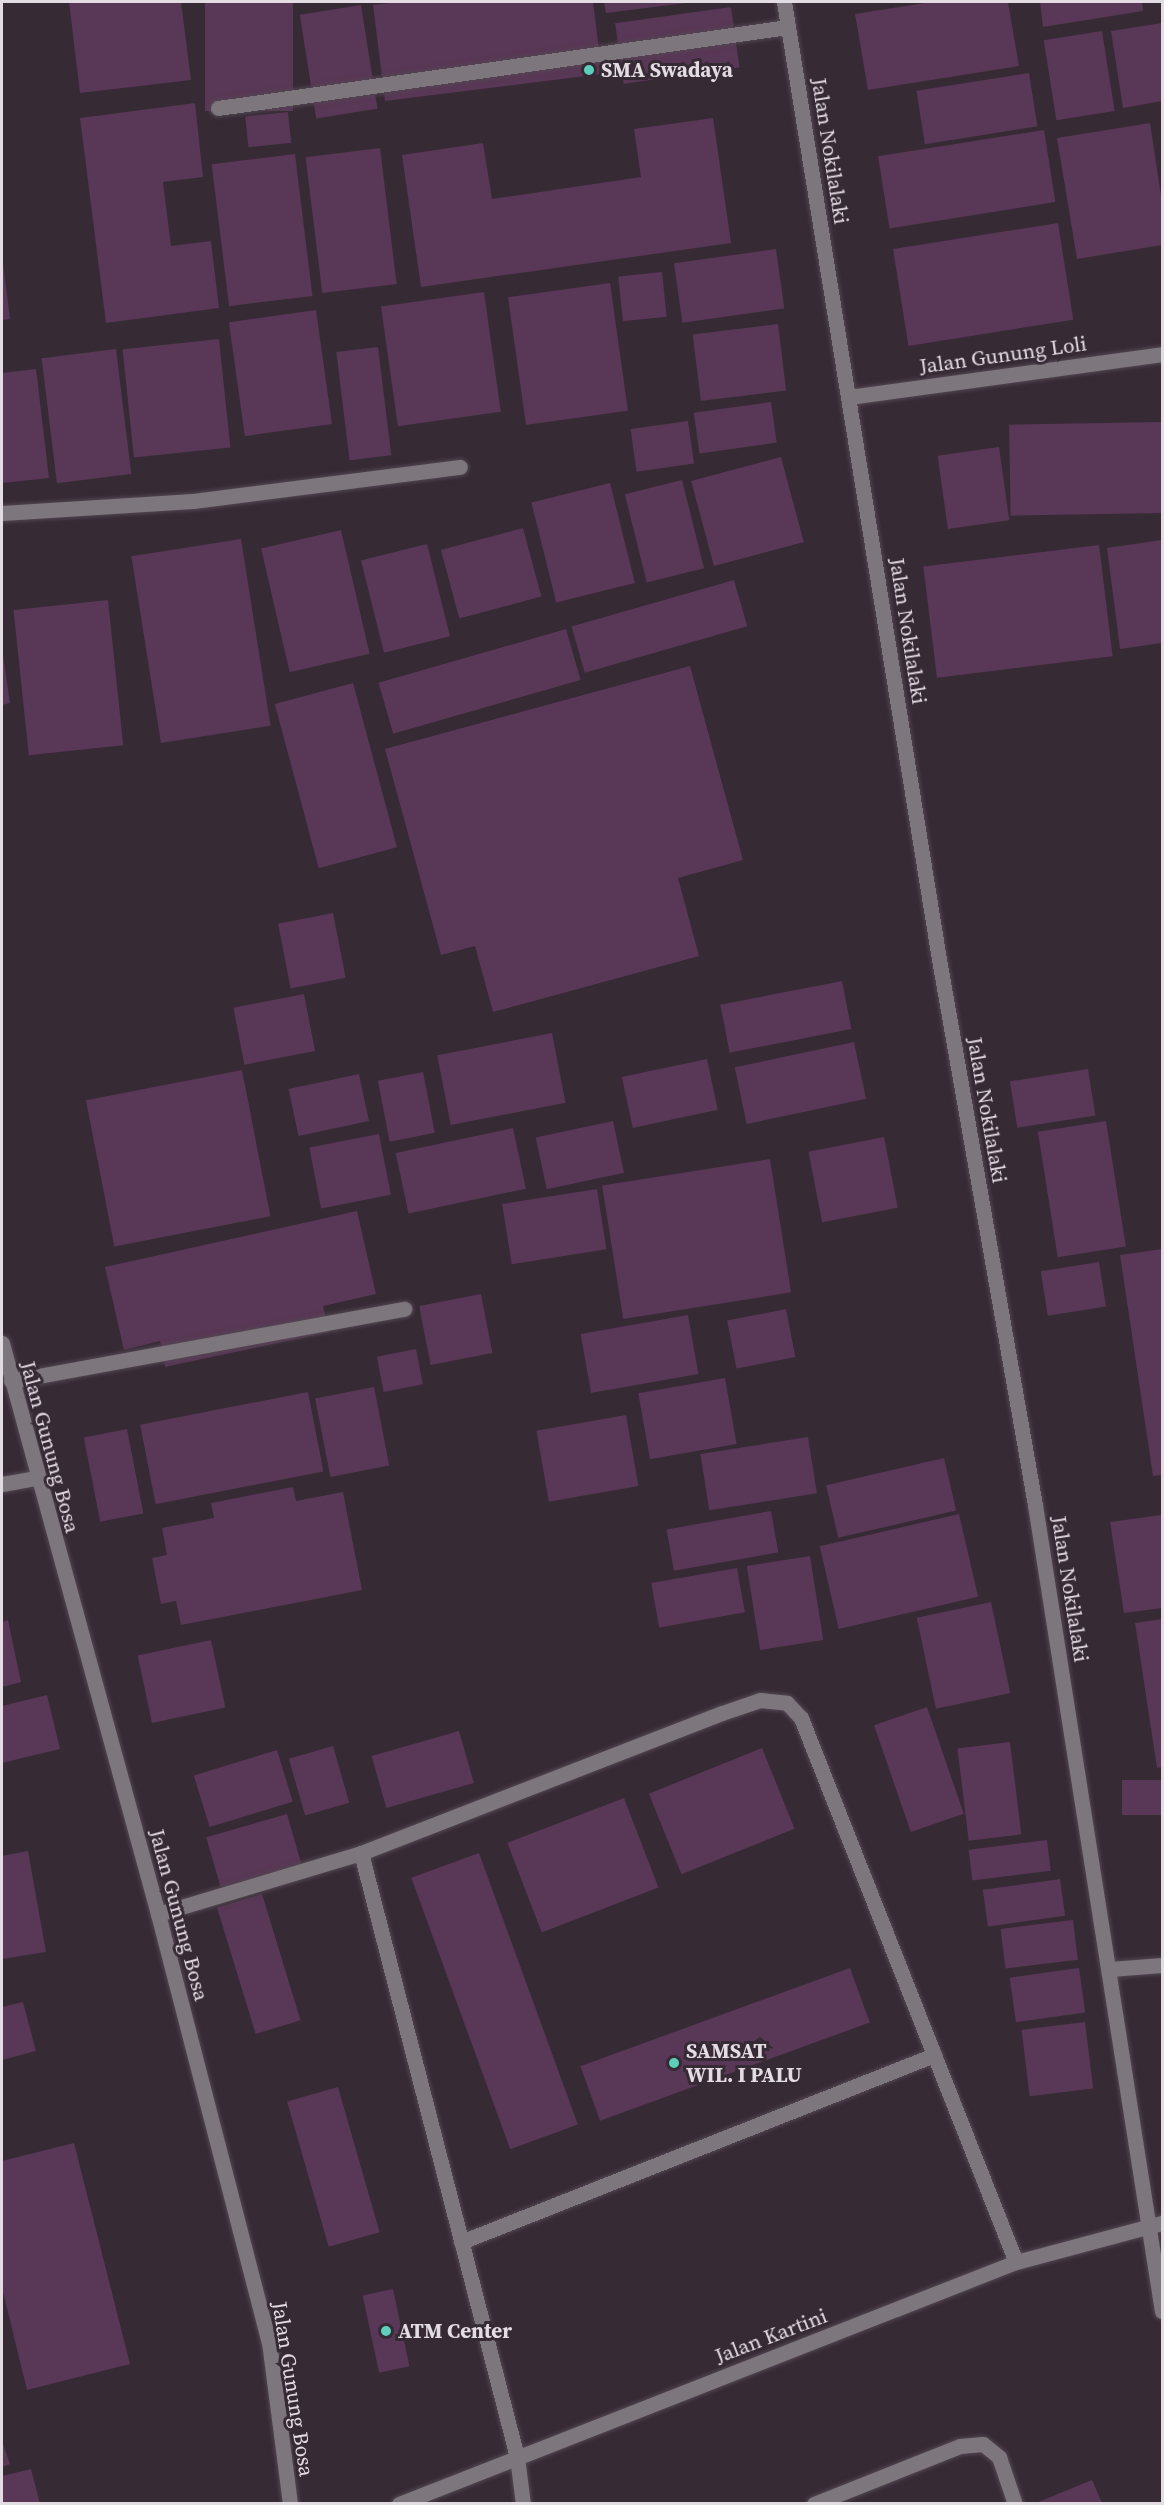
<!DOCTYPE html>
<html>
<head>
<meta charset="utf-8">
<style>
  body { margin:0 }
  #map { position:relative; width:1164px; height:2505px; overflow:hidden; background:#362a35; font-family:"Source Serif 4",serif }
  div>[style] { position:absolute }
  .building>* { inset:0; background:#593756; transform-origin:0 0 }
  .roads { filter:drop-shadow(0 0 2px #524651) drop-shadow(0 0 2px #524651) }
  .minor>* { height:15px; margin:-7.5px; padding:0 7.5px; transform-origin:7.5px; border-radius:7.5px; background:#7d767c }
  .dots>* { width:16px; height:16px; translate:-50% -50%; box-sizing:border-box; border:3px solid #362a35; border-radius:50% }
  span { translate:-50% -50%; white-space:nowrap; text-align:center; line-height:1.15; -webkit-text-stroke:6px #362a35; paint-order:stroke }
  .poi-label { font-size:21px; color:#e4dce3; font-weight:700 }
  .left { translate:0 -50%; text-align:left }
  .street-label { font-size:21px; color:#e4dce3 }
  .frame { position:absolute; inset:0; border:3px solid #e4dce3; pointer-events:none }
</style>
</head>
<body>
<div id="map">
  <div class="building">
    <i style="clip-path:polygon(69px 2px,181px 2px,191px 80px,80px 93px)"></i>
    <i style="left:205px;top:2px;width:88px;height:109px"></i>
    <i style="clip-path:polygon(397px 2px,593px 2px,602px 74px,385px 101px,373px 5px)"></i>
    <i style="clip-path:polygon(604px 2px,686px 2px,686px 3px,606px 13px)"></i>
    <i style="clip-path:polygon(931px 2px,1008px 2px,1019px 66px,868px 90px,855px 14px)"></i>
    <i style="clip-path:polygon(1040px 2px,1142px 2px,1143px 11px,1043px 27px)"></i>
    <i style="left:361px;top:5px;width:105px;height:62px;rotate:81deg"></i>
    <i style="left:731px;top:7px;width:61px;height:117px;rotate:82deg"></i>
    <i style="clip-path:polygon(1162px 23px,1162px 101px,1123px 108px,1111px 31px)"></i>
    <i style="left:1102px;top:31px;width:81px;height:59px;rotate:81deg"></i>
    <i style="left:1029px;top:73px;width:54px;height:114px;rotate:81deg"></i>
    <i style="clip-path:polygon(195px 103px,203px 177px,163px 182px,171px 246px,211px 241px,219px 308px,106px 323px,80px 118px)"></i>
    <i style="left:288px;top:112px;width:31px;height:43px;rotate:84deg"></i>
    <i style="clip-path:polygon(713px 118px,731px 243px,421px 287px,402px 155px,483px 143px,492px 199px,641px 177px,634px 129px)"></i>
    <i style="clip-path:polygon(1150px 123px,1162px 202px,1162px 245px,1077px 259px,1057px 138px)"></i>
    <i style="left:1044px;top:130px;width:73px;height:168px;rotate:81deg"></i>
    <i style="left:380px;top:148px;width:137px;height:75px;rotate:83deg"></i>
    <i style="left:295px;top:154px;width:143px;height:84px;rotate:83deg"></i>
    <i style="left:1058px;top:223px;width:98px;height:167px;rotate:81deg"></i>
    <i style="left:776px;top:249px;width:60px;height:103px;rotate:82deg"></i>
    <i style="clip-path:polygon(2px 255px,10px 319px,2px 320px)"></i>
    <i style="left:662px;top:272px;width:45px;height:44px;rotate:84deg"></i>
    <i style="left:610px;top:283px;width:129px;height:103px;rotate:82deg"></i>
    <i style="left:484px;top:292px;width:121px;height:104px;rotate:82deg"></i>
    <i style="left:316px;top:310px;width:115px;height:88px;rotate:82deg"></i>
    <i style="left:778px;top:324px;width:67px;height:86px;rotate:83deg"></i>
    <i style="left:219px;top:339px;width:109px;height:97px;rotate:84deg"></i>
    <i style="left:378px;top:347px;width:109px;height:42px;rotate:83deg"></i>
    <i style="left:116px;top:349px;width:126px;height:75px;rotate:83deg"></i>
    <i style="clip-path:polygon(36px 369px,49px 478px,2px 483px,2px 373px)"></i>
    <i style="left:771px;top:402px;width:41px;height:78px;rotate:82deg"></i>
    <i style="left:688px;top:421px;width:43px;height:58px;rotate:82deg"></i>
    <i style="left:1161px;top:422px;width:91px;height:152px;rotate:89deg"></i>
    <i style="left:999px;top:447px;width:74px;height:62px;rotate:82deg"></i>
    <i style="left:781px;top:457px;width:88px;height:93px;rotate:75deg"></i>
    <i style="left:682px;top:480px;width:91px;height:59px;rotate:76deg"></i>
    <i style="left:610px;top:483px;width:103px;height:81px;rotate:76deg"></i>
    <i style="left:523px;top:528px;width:71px;height:85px;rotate:75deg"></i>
    <i style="left:341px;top:530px;width:127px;height:82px;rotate:77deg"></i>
    <i style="left:241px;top:539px;width:189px;height:111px;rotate:81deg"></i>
    <i style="clip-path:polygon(1162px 540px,1162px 643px,1120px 649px,1107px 548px)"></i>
    <i style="left:427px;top:544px;width:95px;height:68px;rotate:76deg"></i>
    <i style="left:1099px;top:545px;width:112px;height:177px;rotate:83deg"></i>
    <i style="left:734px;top:580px;width:48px;height:169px;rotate:74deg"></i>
    <i style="left:108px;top:600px;width:146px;height:95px;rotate:84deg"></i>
    <i style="left:566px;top:629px;width:53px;height:195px;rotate:74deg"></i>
    <i style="clip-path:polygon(2px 648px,10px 703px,2px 705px)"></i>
    <i style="clip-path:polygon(690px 666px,743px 860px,678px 878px,699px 956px,493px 1012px,475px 946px,441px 955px,385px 749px)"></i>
    <i style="left:353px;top:683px;width:170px;height:81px;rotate:75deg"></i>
    <i style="left:333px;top:913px;width:66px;height:56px;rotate:79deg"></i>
    <i style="left:842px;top:981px;width:49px;height:124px;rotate:79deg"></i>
    <i style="left:304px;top:994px;width:58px;height:72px;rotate:79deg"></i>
    <i style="left:552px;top:1033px;width:71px;height:117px;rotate:79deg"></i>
    <i style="left:854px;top:1042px;width:58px;height:122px;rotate:78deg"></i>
    <i style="left:707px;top:1059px;width:52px;height:87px;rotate:78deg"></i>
    <i style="left:1088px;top:1069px;width:47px;height:79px;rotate:81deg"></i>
    <i style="left:242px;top:1070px;width:149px;height:159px;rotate:79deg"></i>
    <i style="left:423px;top:1072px;width:62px;height:46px;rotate:79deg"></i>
    <i style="left:359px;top:1074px;width:48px;height:72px;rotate:78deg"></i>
    <i style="left:613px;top:1121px;width:53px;height:79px;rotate:78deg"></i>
    <i style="left:1106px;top:1121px;width:127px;height:69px;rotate:81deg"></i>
    <i style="left:513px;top:1128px;width:62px;height:120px;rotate:78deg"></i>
    <i style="left:379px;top:1134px;width:62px;height:71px;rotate:79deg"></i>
    <i style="left:884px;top:1137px;width:72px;height:77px;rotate:79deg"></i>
    <i style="left:770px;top:1159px;width:135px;height:170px;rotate:81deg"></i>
    <i style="left:597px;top:1189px;width:61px;height:96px;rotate:81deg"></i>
    <i style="clip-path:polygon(357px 1211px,376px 1294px,323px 1306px,329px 1332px,165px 1367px,160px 1341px,124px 1350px,105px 1267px)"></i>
    <i style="clip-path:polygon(1162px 1249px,1162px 1475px,1153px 1476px,1120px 1255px)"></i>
    <i style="left:1099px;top:1262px;width:45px;height:59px;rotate:81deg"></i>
    <i style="left:481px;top:1294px;width:60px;height:63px;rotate:79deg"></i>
    <i style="left:786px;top:1309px;width:49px;height:60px;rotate:79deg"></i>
    <i style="left:688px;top:1315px;width:60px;height:109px;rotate:80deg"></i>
    <i style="left:416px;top:1349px;width:36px;height:40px;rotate:79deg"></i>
    <i style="left:725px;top:1378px;width:67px;height:88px;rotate:80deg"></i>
    <i style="left:374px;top:1387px;width:80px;height:60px;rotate:79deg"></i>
    <i style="left:308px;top:1392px;width:81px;height:171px;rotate:79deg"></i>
    <i style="left:626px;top:1415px;width:72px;height:91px;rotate:80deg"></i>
    <i style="left:127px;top:1429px;width:86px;height:44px;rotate:79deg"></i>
    <i style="left:808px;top:1437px;width:57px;height:109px;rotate:81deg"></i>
    <i style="left:944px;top:1458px;width:54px;height:121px;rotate:77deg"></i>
    <i style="clip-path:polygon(293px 1487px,296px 1501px,343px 1492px,362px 1590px,181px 1625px,176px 1601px,161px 1604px,152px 1558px,167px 1555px,162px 1528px,214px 1518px,211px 1503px)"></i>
    <i style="left:771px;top:1511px;width:42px;height:106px;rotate:80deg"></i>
    <i style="left:959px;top:1514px;width:85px;height:143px;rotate:77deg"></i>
    <i style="clip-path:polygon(1162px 1515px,1162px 1608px,1124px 1613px,1110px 1522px)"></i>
    <i style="left:810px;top:1556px;width:85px;height:64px;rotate:81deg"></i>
    <i style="left:737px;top:1568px;width:45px;height:87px;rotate:80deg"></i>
    <i style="left:991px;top:1602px;width:93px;height:76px;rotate:78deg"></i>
    <i style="clip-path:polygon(1162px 1619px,1162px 1767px,1157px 1768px,1135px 1623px)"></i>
    <i style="clip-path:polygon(8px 1620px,21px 1682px,2px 1687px,2px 1622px)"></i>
    <i style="left:211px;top:1640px;width:69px;height:75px;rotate:78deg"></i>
    <i style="clip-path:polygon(47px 1695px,60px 1749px,2px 1763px,2px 1706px)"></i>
    <i style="left:927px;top:1707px;width:113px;height:56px;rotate:71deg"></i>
    <i style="left:459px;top:1731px;width:54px;height:91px;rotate:74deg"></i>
    <i style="left:1010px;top:1742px;width:93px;height:53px;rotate:83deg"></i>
    <i style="left:333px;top:1746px;width:59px;height:46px;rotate:74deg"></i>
    <i style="left:762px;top:1748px;width:87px;height:122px;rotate:68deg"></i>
    <i style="left:277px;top:1750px;width:54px;height:87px;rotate:73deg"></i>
    <i style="left:1162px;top:1780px;width:35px;height:40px;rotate:90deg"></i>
    <i style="left:624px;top:1798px;width:96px;height:125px;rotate:69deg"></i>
    <i style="left:287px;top:1814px;width:52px;height:84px;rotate:74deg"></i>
    <i style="left:1047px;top:1840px;width:31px;height:79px;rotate:83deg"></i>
    <i style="clip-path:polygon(28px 1851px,46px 1952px,2px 1959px,2px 1856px)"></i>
    <i style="left:479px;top:1853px;width:289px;height:72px;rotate:70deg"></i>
    <i style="left:1060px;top:1879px;width:37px;height:78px;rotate:82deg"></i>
    <i style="left:262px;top:1894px;width:132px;height:47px;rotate:73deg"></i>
    <i style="left:1073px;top:1920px;width:40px;height:73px;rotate:83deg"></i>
    <i style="left:850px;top:1968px;width:58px;height:287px;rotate:70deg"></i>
    <i style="left:1079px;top:1968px;width:45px;height:70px;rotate:82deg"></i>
    <i style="clip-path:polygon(23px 2002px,36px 2051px,2px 2060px,2px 2007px)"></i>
    <i style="left:1085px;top:2022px;width:67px;height:64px;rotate:83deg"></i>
    <i style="left:338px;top:2087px;width:151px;height:53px;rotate:74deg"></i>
    <i style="clip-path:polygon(74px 2143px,130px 2364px,27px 2390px,2px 2288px,2px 2161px)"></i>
    <i style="left:393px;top:2289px;width:79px;height:31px;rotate:78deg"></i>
    <i style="clip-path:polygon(2px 2441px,10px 2464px,2px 2467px)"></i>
    <i style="clip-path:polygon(31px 2469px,40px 2504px,2px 2504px,2px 2476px)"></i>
    <i style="clip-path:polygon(1092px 2480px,1102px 2503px,1036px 2503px)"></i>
  </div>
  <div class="roads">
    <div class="minor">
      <i style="left:784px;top:2px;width:976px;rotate:80.8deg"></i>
      <i style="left:940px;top:965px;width:548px;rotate:80.02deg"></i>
      <i style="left:1035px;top:1505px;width:816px;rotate:81.05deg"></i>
      <i style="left:218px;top:108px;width:576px;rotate:-8.09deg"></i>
      <i style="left:849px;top:397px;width:316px;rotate:-7.8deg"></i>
      <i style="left:2px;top:513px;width:191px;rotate:-3.6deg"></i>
      <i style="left:193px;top:501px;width:269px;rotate:-7.3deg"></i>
      <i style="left:2px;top:1343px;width:592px;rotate:74.72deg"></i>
      <i style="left:158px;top:1914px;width:442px;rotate:75.5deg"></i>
      <i style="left:269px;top:2342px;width:163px;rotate:82.6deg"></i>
      <i style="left:11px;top:1381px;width:400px;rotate:-10.4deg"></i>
      <i style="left:2px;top:1484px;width:35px;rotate:-10deg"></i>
      <i style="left:158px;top:1914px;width:212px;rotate:-16.7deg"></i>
      <i style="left:1110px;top:1969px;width:52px;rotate:-4.4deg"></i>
      <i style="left:461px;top:2242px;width:509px;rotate:-21.57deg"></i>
      <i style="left:399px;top:2504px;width:663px;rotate:-21.42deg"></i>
      <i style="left:1016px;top:2262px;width:151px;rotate:-15deg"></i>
      <i style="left:523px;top:2504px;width:47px;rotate:-97.3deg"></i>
      <i style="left:517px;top:2457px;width:624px;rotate:-104.48deg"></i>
      <i style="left:361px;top:1853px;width:387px;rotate:-21.2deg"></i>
      <i style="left:722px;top:1713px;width:40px;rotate:-18.9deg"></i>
      <i style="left:760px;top:1700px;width:27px;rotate:6deg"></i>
      <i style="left:787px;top:1703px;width:21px;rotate:47deg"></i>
      <i style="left:801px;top:1718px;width:585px;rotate:68.44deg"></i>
      <i style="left:814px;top:2504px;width:157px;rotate:-21.7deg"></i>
      <i style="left:960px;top:2446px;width:23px;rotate:-5deg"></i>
      <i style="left:983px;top:2444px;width:21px;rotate:39deg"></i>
      <i style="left:999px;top:2457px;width:50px;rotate:71.2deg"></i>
    </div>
  </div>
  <div class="dots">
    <i style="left:589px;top:70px;background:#5cceba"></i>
    <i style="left:674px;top:2063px;background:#5cceba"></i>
    <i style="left:386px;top:2331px;background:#5cceba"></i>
  </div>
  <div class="poi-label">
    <span class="left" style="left:601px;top:70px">SMA Swadaya</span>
    <span class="left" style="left:686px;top:2063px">SAMSAT<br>WIL. I PALU</span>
    <span class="left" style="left:398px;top:2331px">ATM Center</span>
  </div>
  <div class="street-label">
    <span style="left:830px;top:151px;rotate:81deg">Jalan Nokilalaki</span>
    <span style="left:1003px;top:355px;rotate:-8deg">Jalan Gunung Loli</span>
    <span style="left:908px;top:631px;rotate:81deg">Jalan Nokilalaki</span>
    <span style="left:987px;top:1110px;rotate:80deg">Jalan Nokilalaki</span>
    <span style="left:50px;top:1447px;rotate:75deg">Jalan Gunung Bosa</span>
    <span style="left:1070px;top:1589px;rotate:81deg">Jalan Nokilalaki</span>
    <span style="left:179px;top:1915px;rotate:75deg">Jalan Gunung Bosa</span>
    <span style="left:771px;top:2336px;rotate:-21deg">Jalan Kartini</span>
    <span style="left:293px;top:2389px;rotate:81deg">Jalan Gunung Bosa</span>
  </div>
  <div class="frame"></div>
</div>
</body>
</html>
